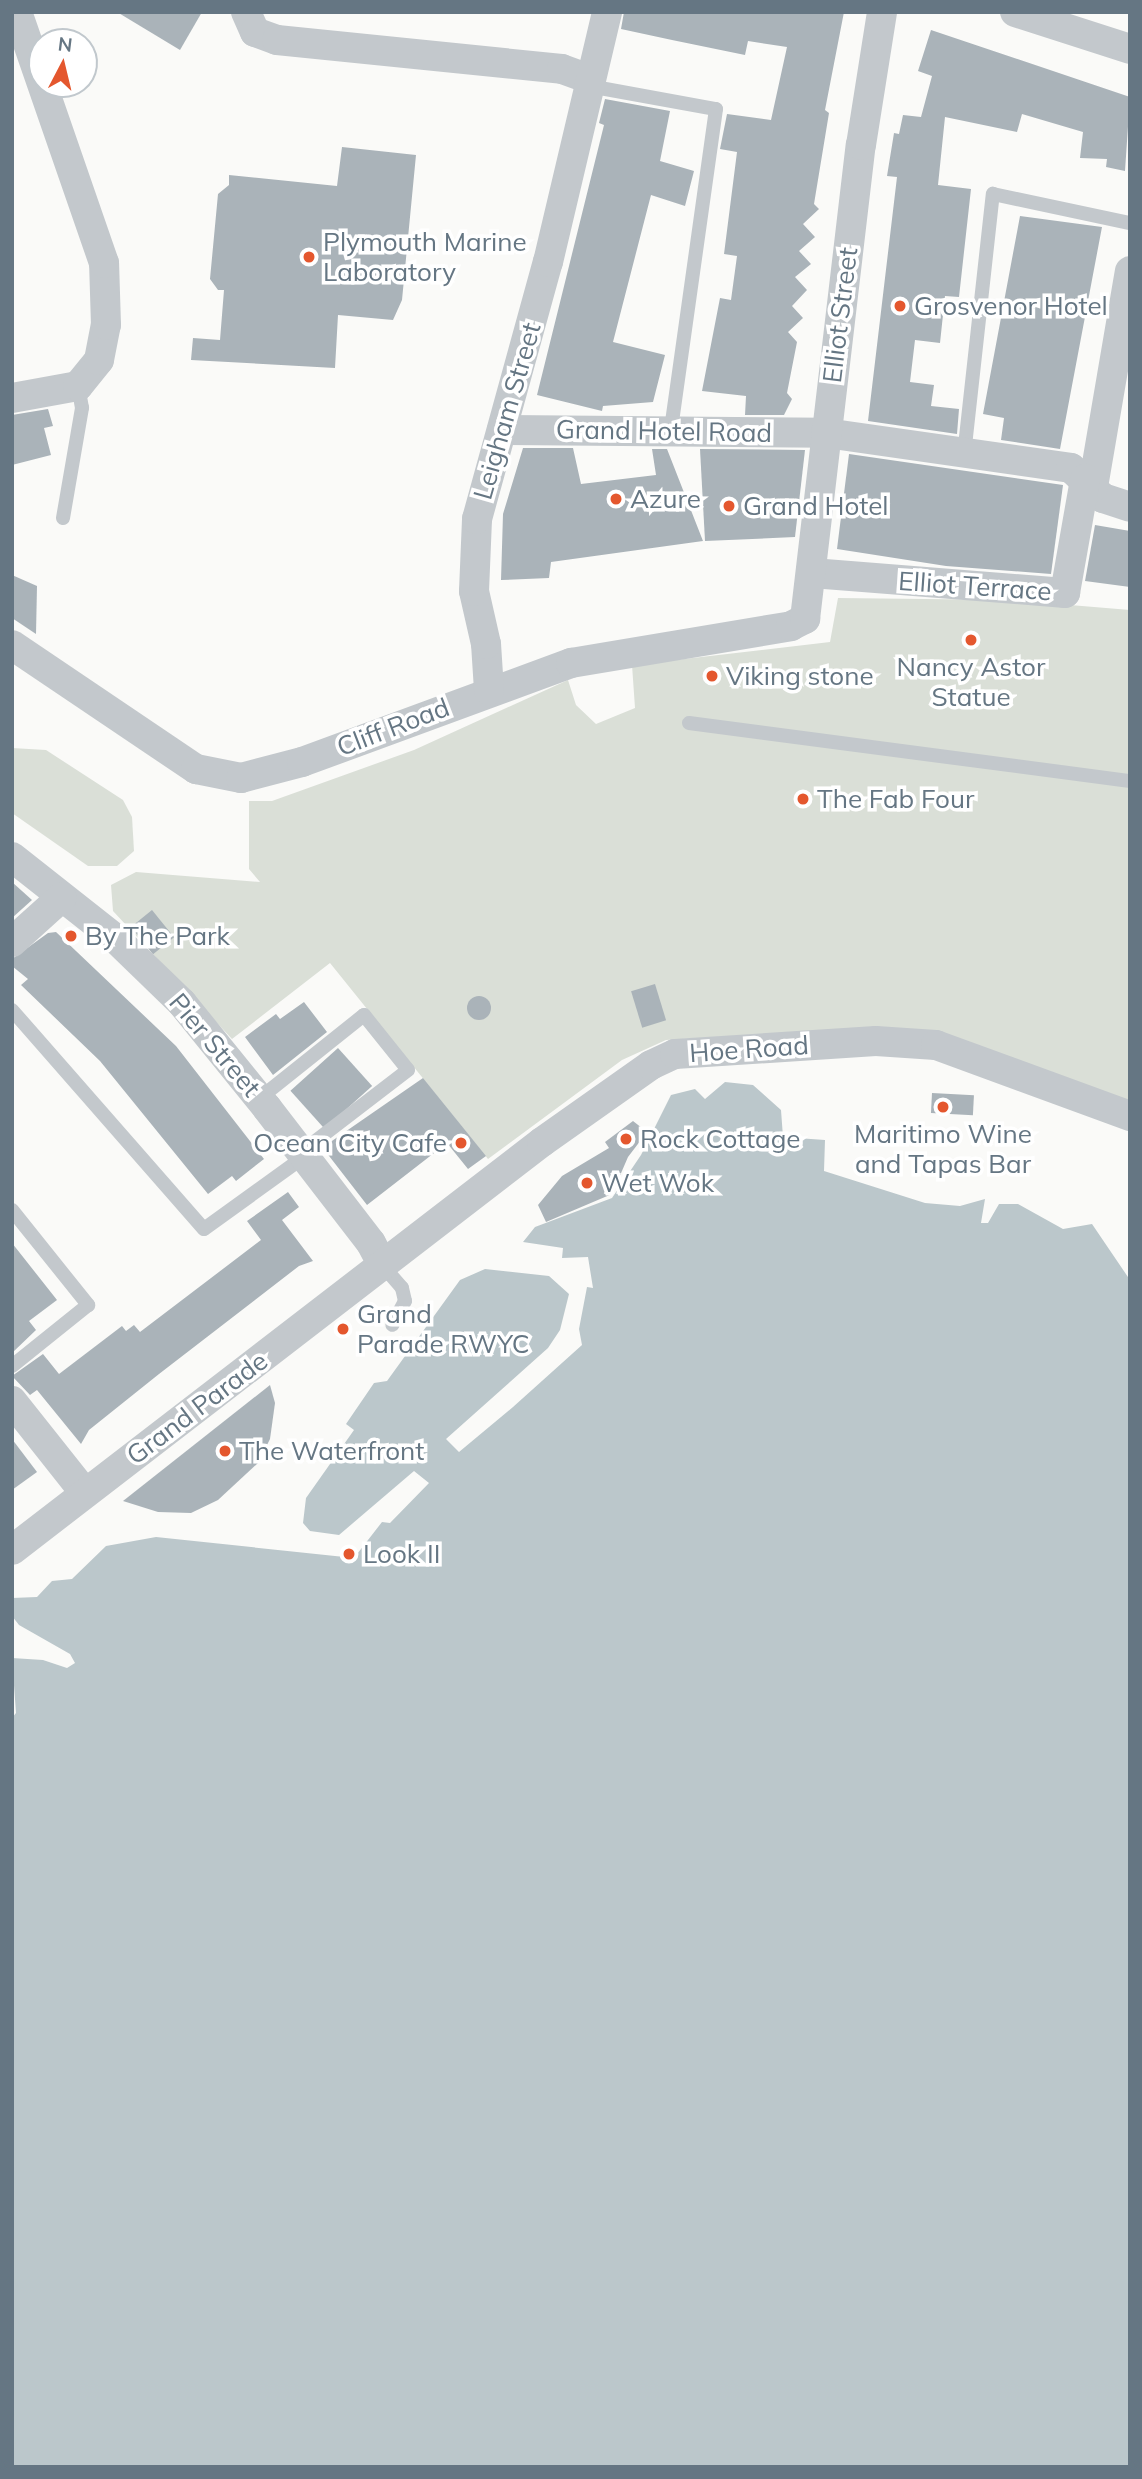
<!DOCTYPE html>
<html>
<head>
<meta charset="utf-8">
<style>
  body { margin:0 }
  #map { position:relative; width:1142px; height:2479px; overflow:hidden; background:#fafaf8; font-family:Mulish,sans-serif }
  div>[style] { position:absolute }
  .green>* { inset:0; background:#dadfd7 }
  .water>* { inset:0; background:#bbc7cb }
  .building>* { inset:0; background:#aab3b9; transform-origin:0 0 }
  .round { border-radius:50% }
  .lane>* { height:14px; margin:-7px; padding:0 7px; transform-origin:7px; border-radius:7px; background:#c3c8cc }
  .street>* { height:30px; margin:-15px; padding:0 15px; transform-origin:15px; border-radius:15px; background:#c3c8cc }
  .dots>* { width:19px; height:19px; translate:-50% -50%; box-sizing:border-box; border:4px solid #fff; border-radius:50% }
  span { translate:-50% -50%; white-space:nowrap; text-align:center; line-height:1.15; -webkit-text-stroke:7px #fff; paint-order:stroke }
  .poi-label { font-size:26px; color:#657683 }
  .left { translate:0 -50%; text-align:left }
  .right { translate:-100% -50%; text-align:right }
  .street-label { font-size:26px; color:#657683 }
  .frame { position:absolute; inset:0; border:14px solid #657683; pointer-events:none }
  .north { position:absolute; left:28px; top:28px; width:70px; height:70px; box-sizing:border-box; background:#fff; border:2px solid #c1c8cd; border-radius:50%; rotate:7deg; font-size:19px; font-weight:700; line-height:28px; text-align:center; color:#657683 }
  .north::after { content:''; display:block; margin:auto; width:24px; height:32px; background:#e4572e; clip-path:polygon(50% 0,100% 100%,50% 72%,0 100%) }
</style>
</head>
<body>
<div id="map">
  <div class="green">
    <i style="clip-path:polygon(838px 598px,1011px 600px,1130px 610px,1130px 1105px,997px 1055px,750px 1035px,666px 1040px,622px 1060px,488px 1159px,330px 963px,232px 1039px,113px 911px,111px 885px,136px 872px,260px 882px,249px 869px,249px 801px,272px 801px,414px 750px,568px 680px,576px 705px,596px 724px,635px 708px,632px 665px,830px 642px)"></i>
    <i style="clip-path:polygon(12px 748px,46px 750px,123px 800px,132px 817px,134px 851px,117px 866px,88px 866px,12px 813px)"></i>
  </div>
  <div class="water">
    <i style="clip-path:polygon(725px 1082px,753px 1085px,781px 1110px,783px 1137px,825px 1140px,824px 1171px,925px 1203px,960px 1206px,985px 1199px,981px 1223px,988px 1223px,999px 1204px,1018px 1204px,1063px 1229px,1092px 1224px,1130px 1280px,1130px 2467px,12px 2467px,12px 1718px,16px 1713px,12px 1658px,43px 1660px,67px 1668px,75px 1663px,70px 1654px,19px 1625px,12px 1616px,12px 1598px,37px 1597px,52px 1581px,72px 1579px,106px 1546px,156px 1537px,354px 1558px,382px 1522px,390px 1523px,429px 1483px,414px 1471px,339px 1535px,310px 1531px,303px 1523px,306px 1498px,354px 1430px,346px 1424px,374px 1383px,387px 1381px,460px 1280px,485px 1269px,549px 1276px,569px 1294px,560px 1330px,548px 1348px,446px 1439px,459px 1452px,513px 1407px,582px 1345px,579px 1329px,587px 1287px,593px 1288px,588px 1257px,562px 1258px,563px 1248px,523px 1242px,535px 1227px,612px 1198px,641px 1155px,671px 1095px,695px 1089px,705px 1099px)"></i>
  </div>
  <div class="building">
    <i style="clip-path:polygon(117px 12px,202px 12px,180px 50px)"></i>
    <i style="clip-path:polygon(624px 12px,844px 12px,825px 110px,829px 113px,814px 204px,819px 209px,803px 224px,815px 237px,799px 251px,811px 264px,795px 277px,807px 290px,792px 306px,803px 318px,788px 332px,797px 342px,787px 393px,792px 399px,784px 415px,745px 415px,746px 396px,702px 391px,720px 298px,731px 300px,737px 256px,724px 254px,737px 152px,720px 149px,727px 114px,771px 120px,787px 47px,748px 41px,745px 55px,672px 40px,621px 29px)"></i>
    <i style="clip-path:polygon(931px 30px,1130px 97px,1125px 171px,1106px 167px,1107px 159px,1080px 158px,1083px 132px,1022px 114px,1017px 132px,945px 117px,938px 185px,971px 189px,959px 297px,945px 296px,940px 343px,915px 340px,910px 382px,934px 385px,931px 406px,959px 409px,957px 434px,868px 421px,897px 177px,887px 176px,894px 133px,899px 134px,903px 115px,921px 117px,932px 76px,918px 71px)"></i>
    <i style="clip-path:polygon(605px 99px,670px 111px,660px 161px,694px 171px,685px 206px,651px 195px,613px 342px,665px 355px,653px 402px,603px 406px,602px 411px,537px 395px,604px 125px,599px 123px)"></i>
    <i style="clip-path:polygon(342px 147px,416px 155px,402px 300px,393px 320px,338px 315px,335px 368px,191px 360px,193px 338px,220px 340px,224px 290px,218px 290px,210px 279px,218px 194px,229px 185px,229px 175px,337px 186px)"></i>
    <i style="clip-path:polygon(1020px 216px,1102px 227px,1060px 449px,1001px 440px,1004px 418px,983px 414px)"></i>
    <i style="clip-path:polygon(48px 409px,53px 426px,44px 428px,51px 455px,12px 465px,12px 415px)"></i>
    <i style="clip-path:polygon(523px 448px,573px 448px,581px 484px,656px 475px,652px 449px,667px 449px,703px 541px,551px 562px,549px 578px,501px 580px,503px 514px)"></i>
    <i style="clip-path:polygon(700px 449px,805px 450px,795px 537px,705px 541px)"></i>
    <i style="clip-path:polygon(849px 454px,1063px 485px,1051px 574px,946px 566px,837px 549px)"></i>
    <i style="clip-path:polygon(1095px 525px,1130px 531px,1130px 587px,1085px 581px)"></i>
    <i style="clip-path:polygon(12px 575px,37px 586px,36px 634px,12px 618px)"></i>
    <i style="clip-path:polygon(12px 882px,32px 900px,12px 918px)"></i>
    <i style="left:152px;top:910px;width:35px;height:27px;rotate:51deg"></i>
    <i style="clip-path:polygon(56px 932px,176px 1046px,264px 1159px,236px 1181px,232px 1176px,208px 1194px,100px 1061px,21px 985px,28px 979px,12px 966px,12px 959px,48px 933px)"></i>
    <i style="left:655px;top:984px;width:38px;height:25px;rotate:73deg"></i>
    <i class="round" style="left:467px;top:996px;width:24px;height:24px"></i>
    <i style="clip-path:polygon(304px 1002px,327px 1032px,273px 1075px,245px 1037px,276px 1014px,280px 1019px)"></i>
    <i style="left:338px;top:1048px;width:51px;height:64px;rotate:48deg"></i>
    <i style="clip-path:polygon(423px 1078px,486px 1156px,468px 1169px,447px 1143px,367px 1205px,326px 1152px,332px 1147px,329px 1143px)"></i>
    <i style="left:932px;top:1093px;width:42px;height:20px;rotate:3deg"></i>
    <i style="clip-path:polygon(633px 1121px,647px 1132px,628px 1157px,612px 1194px,546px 1222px,538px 1205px,562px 1176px,609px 1148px,605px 1142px)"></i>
    <i style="clip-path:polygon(288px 1192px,299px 1207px,282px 1220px,313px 1261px,299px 1266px,159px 1374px,89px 1430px,81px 1444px,37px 1390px,30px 1395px,12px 1376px,43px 1354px,59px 1374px,122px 1326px,126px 1331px,134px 1325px,140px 1332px,261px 1240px,247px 1221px)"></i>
    <i style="clip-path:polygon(12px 1243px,57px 1300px,29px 1321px,36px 1330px,12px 1353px)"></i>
    <i style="clip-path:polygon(270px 1385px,275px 1403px,270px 1439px,258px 1463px,218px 1500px,191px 1513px,158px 1512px,123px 1501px)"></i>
    <i style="clip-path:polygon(12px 1439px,37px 1472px,12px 1490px)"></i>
  </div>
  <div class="lane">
    <i style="left:589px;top:86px;width:129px;rotate:10.3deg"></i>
    <i style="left:716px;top:109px;width:325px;rotate:98deg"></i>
    <i style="left:964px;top:455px;width:263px;rotate:-83.7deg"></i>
    <i style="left:993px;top:194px;width:140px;rotate:12deg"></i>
    <i style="left:63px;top:518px;width:112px;rotate:-80.2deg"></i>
    <i style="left:82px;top:408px;width:22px;rotate:-100deg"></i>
    <i style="left:689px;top:723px;width:445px;rotate:7.5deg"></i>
    <i style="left:12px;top:1010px;width:291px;rotate:48.8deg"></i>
    <i style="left:204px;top:1229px;width:123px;rotate:-35.8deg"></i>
    <i style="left:260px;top:1098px;width:133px;rotate:-38.6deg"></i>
    <i style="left:364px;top:1015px;width:70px;rotate:51.3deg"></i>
    <i style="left:408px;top:1070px;width:135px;rotate:142.5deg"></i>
    <i style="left:12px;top:1210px;width:122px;rotate:51.3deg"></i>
    <i style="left:88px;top:1305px;width:97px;rotate:141.2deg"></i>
    <i style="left:383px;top:1266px;width:29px;rotate:49deg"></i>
    <i style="left:402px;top:1288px;width:13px;rotate:77deg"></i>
    <i style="left:405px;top:1301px;width:27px;rotate:118deg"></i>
  </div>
  <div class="street">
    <i style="left:246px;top:12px;width:22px;rotate:66deg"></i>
    <i style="left:255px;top:32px;width:23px;rotate:20deg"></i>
    <i style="left:277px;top:40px;width:286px;rotate:5.8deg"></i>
    <i style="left:562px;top:69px;width:30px;rotate:20deg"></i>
    <i style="left:1015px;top:12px;width:121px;rotate:17.8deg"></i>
    <i style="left:12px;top:398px;width:67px;rotate:-10.3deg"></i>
    <i style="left:78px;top:386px;width:33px;rotate:-51deg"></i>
    <i style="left:99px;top:360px;width:36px;rotate:-79deg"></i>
    <i style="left:106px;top:325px;width:62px;rotate:-91.8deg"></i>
    <i style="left:104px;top:263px;width:266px;rotate:-109.1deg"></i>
    <i style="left:502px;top:430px;width:324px;rotate:0.5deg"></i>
    <i style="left:826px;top:433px;width:247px;rotate:8.1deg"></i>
    <i style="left:1071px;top:468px;width:44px;rotate:43.2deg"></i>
    <i style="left:1103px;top:498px;width:28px;rotate:18deg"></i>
    <i style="left:1093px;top:487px;width:219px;rotate:-80.3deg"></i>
    <i style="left:812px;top:573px;width:254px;rotate:4.5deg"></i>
    <i style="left:1065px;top:593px;width:116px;rotate:-80deg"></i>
    <i style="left:12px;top:645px;width:222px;rotate:34deg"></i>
    <i style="left:196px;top:769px;width:46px;rotate:11.3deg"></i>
    <i style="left:241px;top:778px;width:63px;rotate:-14.7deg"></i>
    <i style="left:302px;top:762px;width:287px;rotate:-20.2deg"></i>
    <i style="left:571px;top:663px;width:223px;rotate:-9.5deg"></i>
    <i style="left:791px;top:626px;width:16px;rotate:-27deg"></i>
    <i style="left:805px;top:619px;width:477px;rotate:-83.3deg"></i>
    <i style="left:861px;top:145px;width:135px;rotate:-81deg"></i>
    <i style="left:489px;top:690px;width:46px;rotate:-93.7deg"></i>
    <i style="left:486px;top:644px;width:54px;rotate:-102.8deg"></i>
    <i style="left:474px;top:591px;width:72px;rotate:-87.6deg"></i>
    <i style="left:477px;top:519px;width:267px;rotate:-74.6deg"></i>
    <i style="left:548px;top:262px;width:257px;rotate:-76.7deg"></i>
    <i style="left:12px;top:857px;width:132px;rotate:38.3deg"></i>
    <i style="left:116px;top:939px;width:92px;rotate:44.1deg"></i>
    <i style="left:182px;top:1003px;width:135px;rotate:51deg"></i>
    <i style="left:267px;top:1108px;width:170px;rotate:52.4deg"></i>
    <i style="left:371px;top:1243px;width:26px;rotate:62deg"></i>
    <i style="left:12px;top:942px;width:67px;rotate:-42deg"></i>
    <i style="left:12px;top:1401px;width:116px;rotate:51.6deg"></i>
    <i style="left:12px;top:1550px;width:669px;rotate:-37.59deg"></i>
    <i style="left:542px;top:1142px;width:133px;rotate:-35.2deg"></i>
    <i style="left:651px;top:1065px;width:26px;rotate:-25deg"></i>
    <i style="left:675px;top:1054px;width:201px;rotate:-3.7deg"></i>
    <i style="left:876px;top:1041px;width:60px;rotate:3.8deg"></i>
    <i style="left:936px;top:1045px;width:207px;rotate:20.1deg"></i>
  </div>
  <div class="dots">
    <i style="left:309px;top:257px;background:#e4572e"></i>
    <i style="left:900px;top:306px;background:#e4572e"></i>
    <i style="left:616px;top:499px;background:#e4572e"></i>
    <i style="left:729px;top:506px;background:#e4572e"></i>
    <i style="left:971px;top:640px;background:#e4572e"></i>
    <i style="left:712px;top:676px;background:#e4572e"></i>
    <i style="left:803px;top:799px;background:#e4572e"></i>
    <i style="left:71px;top:936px;background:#e4572e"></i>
    <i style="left:943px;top:1107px;background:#e4572e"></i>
    <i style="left:626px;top:1139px;background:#e4572e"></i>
    <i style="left:461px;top:1143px;background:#e4572e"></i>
    <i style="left:587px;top:1183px;background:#e4572e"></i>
    <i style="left:343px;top:1329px;background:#e4572e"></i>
    <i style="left:225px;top:1451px;background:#e4572e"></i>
    <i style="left:349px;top:1554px;background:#e4572e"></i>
  </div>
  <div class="poi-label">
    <span class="left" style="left:323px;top:257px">Plymouth Marine<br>Laboratory</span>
    <span class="left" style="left:914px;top:306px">Grosvenor Hotel</span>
    <span class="left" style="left:630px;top:499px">Azure</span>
    <span class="left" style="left:743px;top:506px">Grand Hotel</span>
    <span style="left:971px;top:682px">Nancy Astor<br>Statue</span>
    <span class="left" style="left:726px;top:676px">Viking stone</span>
    <span class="left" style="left:817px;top:799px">The Fab Four</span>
    <span class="left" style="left:85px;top:936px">By The Park</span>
    <span style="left:943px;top:1149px">Maritimo Wine<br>and Tapas Bar</span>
    <span class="left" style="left:640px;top:1139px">Rock Cottage</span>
    <span class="right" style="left:447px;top:1143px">Ocean City Cafe</span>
    <span class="left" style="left:601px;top:1183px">Wet Wok</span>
    <span class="left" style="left:357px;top:1329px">Grand<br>Parade RWYC</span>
    <span class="left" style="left:239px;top:1451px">The Waterfront</span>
    <span class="left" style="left:363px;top:1554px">Look II</span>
  </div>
  <div class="street-label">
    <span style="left:840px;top:315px;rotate:-83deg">Elliot Street</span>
    <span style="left:507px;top:411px;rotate:-74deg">Leigham Street</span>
    <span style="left:664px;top:431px;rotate:1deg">Grand Hotel Road</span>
    <span style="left:975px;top:586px;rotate:4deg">Elliot Terrace</span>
    <span style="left:393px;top:727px;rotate:-21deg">Cliff Road</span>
    <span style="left:215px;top:1045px;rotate:50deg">Pier Street</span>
    <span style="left:749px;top:1049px;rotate:-4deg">Hoe Road</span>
    <span style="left:197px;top:1408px;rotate:-37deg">Grand Parade</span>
  </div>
  <div class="frame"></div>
  <div class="north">N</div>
</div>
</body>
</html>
